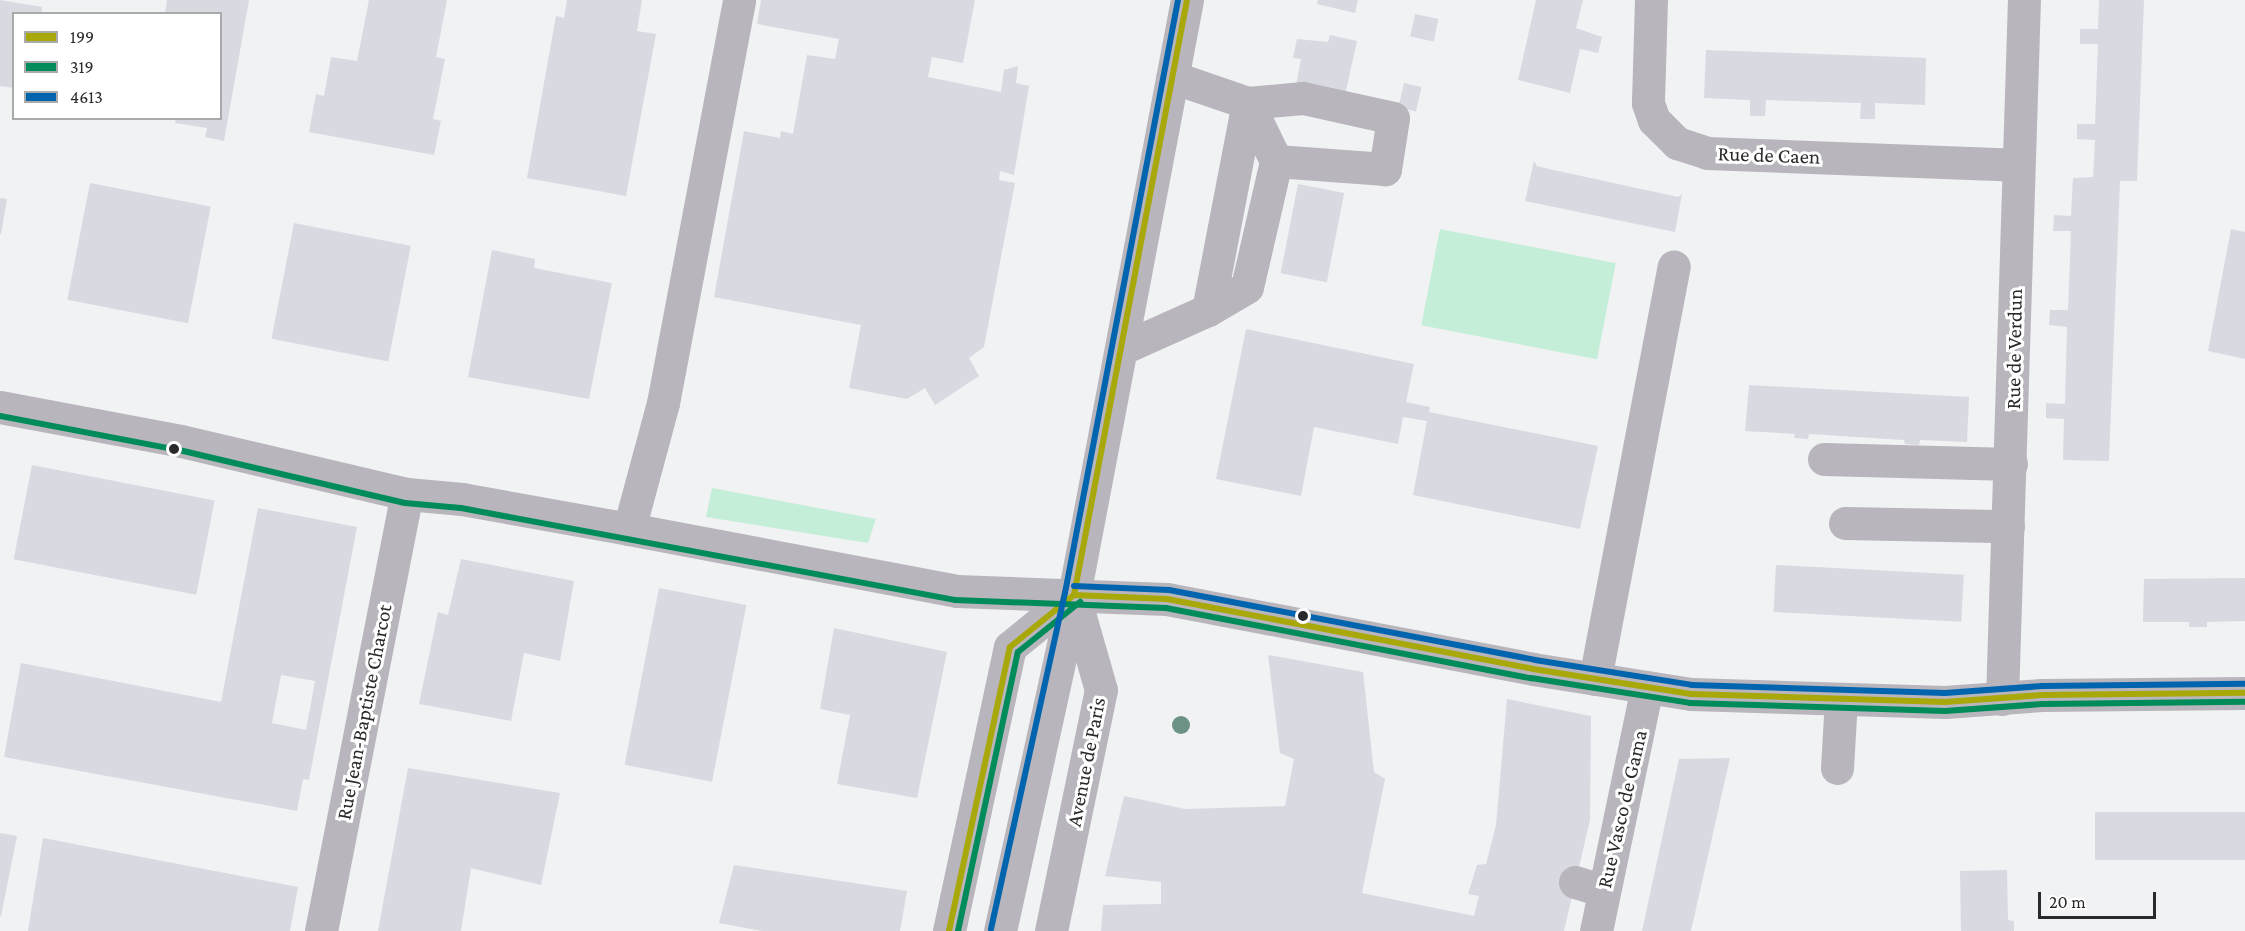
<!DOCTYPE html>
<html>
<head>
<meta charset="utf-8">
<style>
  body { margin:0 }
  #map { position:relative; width:2245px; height:931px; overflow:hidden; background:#f0f2f4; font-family:"Crimson Pro",serif }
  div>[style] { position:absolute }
  .green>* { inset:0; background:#c5eed9; transform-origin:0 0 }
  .building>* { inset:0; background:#d9d9e1; transform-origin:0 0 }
  .minor>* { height:33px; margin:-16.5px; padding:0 16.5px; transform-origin:16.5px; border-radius:16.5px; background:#b9b5bc }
  .bus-1>* { height:6px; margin:-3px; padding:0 3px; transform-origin:3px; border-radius:3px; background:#a8a80b }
  .bus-2>* { height:6px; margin:-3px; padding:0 3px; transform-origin:3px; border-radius:3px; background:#008b5a }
  .bus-3>* { height:6px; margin:-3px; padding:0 3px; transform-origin:3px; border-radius:3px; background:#0065ae }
  .trees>* { width:18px; height:18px; margin:-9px; border-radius:50%; background:#6c9285 }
  .dots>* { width:16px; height:16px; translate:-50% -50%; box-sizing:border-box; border:3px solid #fff; border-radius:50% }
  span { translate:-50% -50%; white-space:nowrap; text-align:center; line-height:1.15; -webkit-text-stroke:6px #fff; paint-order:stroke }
  .street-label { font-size:21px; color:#292a2b }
  .legend { position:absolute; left:12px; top:12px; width:210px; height:108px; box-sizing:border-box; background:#fff; border:2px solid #a9aaaa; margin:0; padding:8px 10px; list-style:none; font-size:18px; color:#292a2b }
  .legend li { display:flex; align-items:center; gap:12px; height:30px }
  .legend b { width:30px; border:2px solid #a9aaaa }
  .scale { position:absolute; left:2038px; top:892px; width:118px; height:27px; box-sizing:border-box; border:3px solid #292a2b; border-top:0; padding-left:8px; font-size:18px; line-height:21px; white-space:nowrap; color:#292a2b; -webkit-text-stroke:4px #fff; paint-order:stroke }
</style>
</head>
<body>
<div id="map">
  <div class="green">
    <i style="left:1440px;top:229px;width:179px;height:98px;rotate:11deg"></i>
    <i style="clip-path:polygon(712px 488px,876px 519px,868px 543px,706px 517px)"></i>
  </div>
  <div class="building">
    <i style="clip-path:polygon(0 0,42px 7px,41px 14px,14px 14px,14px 88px,0 86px)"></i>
    <i style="clip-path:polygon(167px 0,249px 0,224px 141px,205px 137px,207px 128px,175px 123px,176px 118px,220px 118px,220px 14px,165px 14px)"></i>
    <i style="clip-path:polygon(369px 0,447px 0,436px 57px,445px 59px,433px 119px,441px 121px,434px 155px,309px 132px,316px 94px,324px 96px,331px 57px,357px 61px)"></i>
    <i style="clip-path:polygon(567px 0,642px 0,637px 31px,656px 34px,626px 196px,527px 178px,556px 16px,564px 18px)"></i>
    <i style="clip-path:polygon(761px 0,975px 0,963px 63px,932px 57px,928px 77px,1001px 92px,1004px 70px,1018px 66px,1016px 83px,1029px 86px,1014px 175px,1000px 171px,999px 180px,1015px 183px,984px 347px,969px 358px,979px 376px,935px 405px,925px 388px,907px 399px,849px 388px,861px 325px,714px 297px,744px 131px,780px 138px,781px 131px,793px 134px,807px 55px,835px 59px,839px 39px,757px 24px)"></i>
    <i style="clip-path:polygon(1318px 0,1358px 0,1355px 13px,1317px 4px)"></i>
    <i style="clip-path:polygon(1536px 0,1583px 0,1576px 28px,1602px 37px,1598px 53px,1580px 49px,1570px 93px,1518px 80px)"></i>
    <i style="clip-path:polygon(2099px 0,2144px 0,2137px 181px,2120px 181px,2109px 461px,2063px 460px,2064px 419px,2046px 418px,2046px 403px,2065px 404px,2067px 327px,2049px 325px,2050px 310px,2068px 310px,2071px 231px,2053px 231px,2054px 215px,2071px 216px,2073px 178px,2093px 177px,2095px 140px,2077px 139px,2077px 124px,2095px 124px,2098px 44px,2080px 44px,2080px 29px,2098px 29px)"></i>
    <i style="left:1415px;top:14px;width:24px;height:23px;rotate:12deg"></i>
    <i style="clip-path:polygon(1330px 35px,1357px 41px,1345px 95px,1296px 85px,1301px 59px,1293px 58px,1297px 39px,1328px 42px)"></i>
    <i style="clip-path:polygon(1706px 50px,1926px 58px,1925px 105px,1875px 103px,1875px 119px,1860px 119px,1861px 103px,1766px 100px,1765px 116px,1750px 116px,1750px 100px,1704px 98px)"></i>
    <i style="left:1404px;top:83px;width:18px;height:25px;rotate:13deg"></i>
    <i style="clip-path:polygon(1534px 161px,1537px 166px,1549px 169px,1678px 197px,1682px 194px,1675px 232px,1525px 201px)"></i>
    <i style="left:90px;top:183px;width:123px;height:119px;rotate:11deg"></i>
    <i style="left:1298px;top:184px;width:47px;height:91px;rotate:11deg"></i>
    <i style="clip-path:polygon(0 198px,7px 199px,1px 234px,0 234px)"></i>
    <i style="left:294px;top:223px;width:119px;height:118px;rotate:11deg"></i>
    <i style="clip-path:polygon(2231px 229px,2245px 232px,2245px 359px,2208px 351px)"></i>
    <i style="clip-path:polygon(492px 250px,535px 259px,534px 268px,612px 283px,589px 399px,468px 377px)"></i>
    <i style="clip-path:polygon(1246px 329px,1414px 364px,1406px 402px,1430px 407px,1429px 412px,1598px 446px,1580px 529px,1413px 495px,1427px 421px,1403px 417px,1398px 444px,1314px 427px,1301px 496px,1216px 479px)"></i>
    <i style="clip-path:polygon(1749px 385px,1969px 397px,1967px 442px,1920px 440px,1919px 445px,1905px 444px,1904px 440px,1809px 434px,1808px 439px,1794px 438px,1795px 434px,1745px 431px)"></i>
    <i style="left:32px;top:465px;width:186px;height:96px;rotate:11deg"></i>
    <i style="clip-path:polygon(evenodd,258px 508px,357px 527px,309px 780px,303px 779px,297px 811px,4px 757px,21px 663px,221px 702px,258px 508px,281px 675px,315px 681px,306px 730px,272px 723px,281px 675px)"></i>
    <i style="clip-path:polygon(461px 559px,574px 581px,560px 661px,524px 653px,511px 721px,419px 704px,438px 612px,448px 615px)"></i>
    <i style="left:1776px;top:565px;width:188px;height:47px;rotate:3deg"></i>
    <i style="clip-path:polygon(2245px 578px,2245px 621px,2207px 622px,2207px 627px,2189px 627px,2189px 622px,2143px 622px,2144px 579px)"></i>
    <i style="left:659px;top:588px;width:89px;height:180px;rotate:11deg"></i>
    <i style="clip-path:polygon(834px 628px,947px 652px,917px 798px,837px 784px,850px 715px,820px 709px)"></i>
    <i style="clip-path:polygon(1268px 655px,1363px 672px,1374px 772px,1385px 779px,1362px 893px,1474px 916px,1479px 896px,1468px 894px,1477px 865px,1486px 864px,1496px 825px,1507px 699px,1591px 716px,1590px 820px,1564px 931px,1101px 931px,1103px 905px,1161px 904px,1161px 882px,1105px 876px,1124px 796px,1185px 809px,1285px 806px,1294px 759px,1280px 753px)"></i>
    <i style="clip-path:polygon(1730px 758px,1691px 931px,1642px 931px,1679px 759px)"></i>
    <i style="clip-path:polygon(408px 768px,560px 793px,541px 885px,471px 868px,461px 931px,378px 931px)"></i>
    <i style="left:2245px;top:812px;width:48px;height:150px;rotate:90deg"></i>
    <i style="clip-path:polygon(0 833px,17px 836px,1px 916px,0 916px)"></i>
    <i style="clip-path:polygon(43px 838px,298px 887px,290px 931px,28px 931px)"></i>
    <i style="clip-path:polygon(734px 865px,907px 891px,900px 931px,762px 931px,719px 923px)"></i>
    <i style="clip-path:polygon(2007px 870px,2008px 920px,2014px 921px,2014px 931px,1961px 931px,1960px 871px)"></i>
  </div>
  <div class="minor">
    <i style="left:1651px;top:0;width:103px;rotate:91.7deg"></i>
    <i style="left:1648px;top:103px;width:18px;rotate:71deg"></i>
    <i style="left:1654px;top:120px;width:33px;rotate:45deg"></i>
    <i style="left:1677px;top:143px;width:32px;rotate:18deg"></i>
    <i style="left:1707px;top:153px;width:309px;rotate:2.2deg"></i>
    <i style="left:1208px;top:310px;width:211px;rotate:-79.1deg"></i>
    <i style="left:1248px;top:103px;width:55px;rotate:-5.2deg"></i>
    <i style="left:1303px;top:98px;width:92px;rotate:12.5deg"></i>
    <i style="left:1393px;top:118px;width:52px;rotate:98.9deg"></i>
    <i style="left:1385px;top:169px;width:109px;rotate:-175.8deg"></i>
    <i style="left:1123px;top:348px;width:93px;rotate:-24.1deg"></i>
    <i style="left:1208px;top:310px;width:45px;rotate:-30.5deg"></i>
    <i style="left:1247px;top:287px;width:129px;rotate:-77deg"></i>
    <i style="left:1276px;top:161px;width:64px;rotate:-115.8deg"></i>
    <i style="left:1248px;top:103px;width:80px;rotate:-161.1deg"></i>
    <i style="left:0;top:407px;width:184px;rotate:10.6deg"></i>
    <i style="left:181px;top:441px;width:232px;rotate:13.2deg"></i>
    <i style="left:407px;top:494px;width:55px;rotate:5.2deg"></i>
    <i style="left:462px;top:499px;width:170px;rotate:10.2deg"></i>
    <i style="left:629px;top:529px;width:334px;rotate:10.7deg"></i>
    <i style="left:957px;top:591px;width:210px;rotate:2.2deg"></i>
    <i style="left:1167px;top:599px;width:373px;rotate:10.8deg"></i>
    <i style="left:1533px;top:669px;width:160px;rotate:9deg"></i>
    <i style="left:1691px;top:694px;width:254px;rotate:1.8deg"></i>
    <i style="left:1945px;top:702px;width:97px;rotate:-4.1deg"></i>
    <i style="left:2042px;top:695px;width:203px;rotate:-0.6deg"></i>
    <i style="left:1824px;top:459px;width:187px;rotate:1.5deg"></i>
    <i style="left:1845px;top:523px;width:163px;rotate:1.1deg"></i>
    <i style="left:629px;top:529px;width:131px;rotate:-74.9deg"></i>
    <i style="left:663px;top:403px;width:410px;rotate:-79.3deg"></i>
    <i style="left:1595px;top:679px;width:420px;rotate:-79.2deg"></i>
    <i style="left:2002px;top:699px;width:699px;rotate:-88.2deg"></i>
    <i style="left:1837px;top:768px;width:69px;rotate:-86.7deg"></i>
    <i style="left:1575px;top:882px;width:30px;rotate:17deg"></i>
    <i style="left:321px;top:931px;width:445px;rotate:-78.9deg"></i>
    <i style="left:949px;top:931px;width:290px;rotate:-77.9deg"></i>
    <i style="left:1010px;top:647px;width:82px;rotate:-39.1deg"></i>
    <i style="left:1000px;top:931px;width:344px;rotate:-77.6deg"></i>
    <i style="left:1074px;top:595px;width:606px;rotate:-79.25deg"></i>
    <i style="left:1051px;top:931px;width:246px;rotate:-78.3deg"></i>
    <i style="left:1101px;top:690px;width:98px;rotate:-106deg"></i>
    <i style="left:1596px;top:931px;width:249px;rotate:-78.2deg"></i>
  </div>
  <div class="bus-1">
    <i style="left:1074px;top:595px;width:93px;rotate:2.5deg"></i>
    <i style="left:1167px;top:599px;width:373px;rotate:10.8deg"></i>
    <i style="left:1533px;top:669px;width:160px;rotate:9deg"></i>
    <i style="left:1691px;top:694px;width:254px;rotate:1.8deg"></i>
    <i style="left:1945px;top:702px;width:97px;rotate:-4.1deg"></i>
    <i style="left:2042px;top:695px;width:203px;rotate:-0.6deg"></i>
    <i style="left:949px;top:931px;width:290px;rotate:-77.9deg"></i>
    <i style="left:1010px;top:647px;width:82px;rotate:-39.1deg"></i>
    <i style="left:1074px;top:595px;width:606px;rotate:-79.25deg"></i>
  </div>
  <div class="bus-2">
    <i style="left:0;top:416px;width:182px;rotate:10.8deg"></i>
    <i style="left:179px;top:450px;width:232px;rotate:13.2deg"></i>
    <i style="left:405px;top:503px;width:56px;rotate:5.1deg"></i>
    <i style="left:461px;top:508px;width:502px;rotate:10.55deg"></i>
    <i style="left:955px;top:600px;width:211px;rotate:2.2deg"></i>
    <i style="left:1166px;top:608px;width:372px;rotate:10.9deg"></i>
    <i style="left:1531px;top:678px;width:161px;rotate:8.9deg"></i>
    <i style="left:1690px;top:703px;width:255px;rotate:1.8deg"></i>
    <i style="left:1945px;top:711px;width:97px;rotate:-4.1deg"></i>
    <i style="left:2042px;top:704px;width:203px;rotate:-0.6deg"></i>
    <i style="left:958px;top:931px;width:285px;rotate:-77.9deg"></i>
    <i style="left:1018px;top:652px;width:80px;rotate:-38.9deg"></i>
  </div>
  <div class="bus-3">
    <i style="left:1074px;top:586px;width:95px;rotate:2.4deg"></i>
    <i style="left:1169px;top:590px;width:373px;rotate:10.8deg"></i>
    <i style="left:1535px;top:660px;width:159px;rotate:9deg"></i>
    <i style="left:1692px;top:685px;width:253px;rotate:1.8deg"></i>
    <i style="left:1945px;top:693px;width:97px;rotate:-4.1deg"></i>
    <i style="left:2042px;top:686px;width:203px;rotate:-0.6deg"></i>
    <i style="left:991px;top:929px;width:344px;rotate:-77.6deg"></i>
    <i style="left:1065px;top:593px;width:604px;rotate:-79.21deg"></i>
  </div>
  <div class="trees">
    <i style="left:1181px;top:725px"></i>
  </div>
  <div class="dots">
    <i style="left:174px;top:449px;background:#292a2b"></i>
    <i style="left:1303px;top:616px;background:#292a2b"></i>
  </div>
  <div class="street-label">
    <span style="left:1769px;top:155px;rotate:2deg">Rue de Caen</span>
    <span style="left:2014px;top:349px;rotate:-89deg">Rue de Verdun</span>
    <span style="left:364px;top:712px;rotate:-79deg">Rue Jean-Baptiste Charcot</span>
    <span style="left:1086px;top:762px;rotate:-79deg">Avenue de Paris</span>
    <span style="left:1622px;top:809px;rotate:-77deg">Rue Vasco de Gama</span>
  </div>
  <ul class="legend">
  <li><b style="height:8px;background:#a8a80b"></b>199</li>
  <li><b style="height:8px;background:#008b5a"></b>319</li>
  <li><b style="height:8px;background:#0065ae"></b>4613</li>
  </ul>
  <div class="scale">20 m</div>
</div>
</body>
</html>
